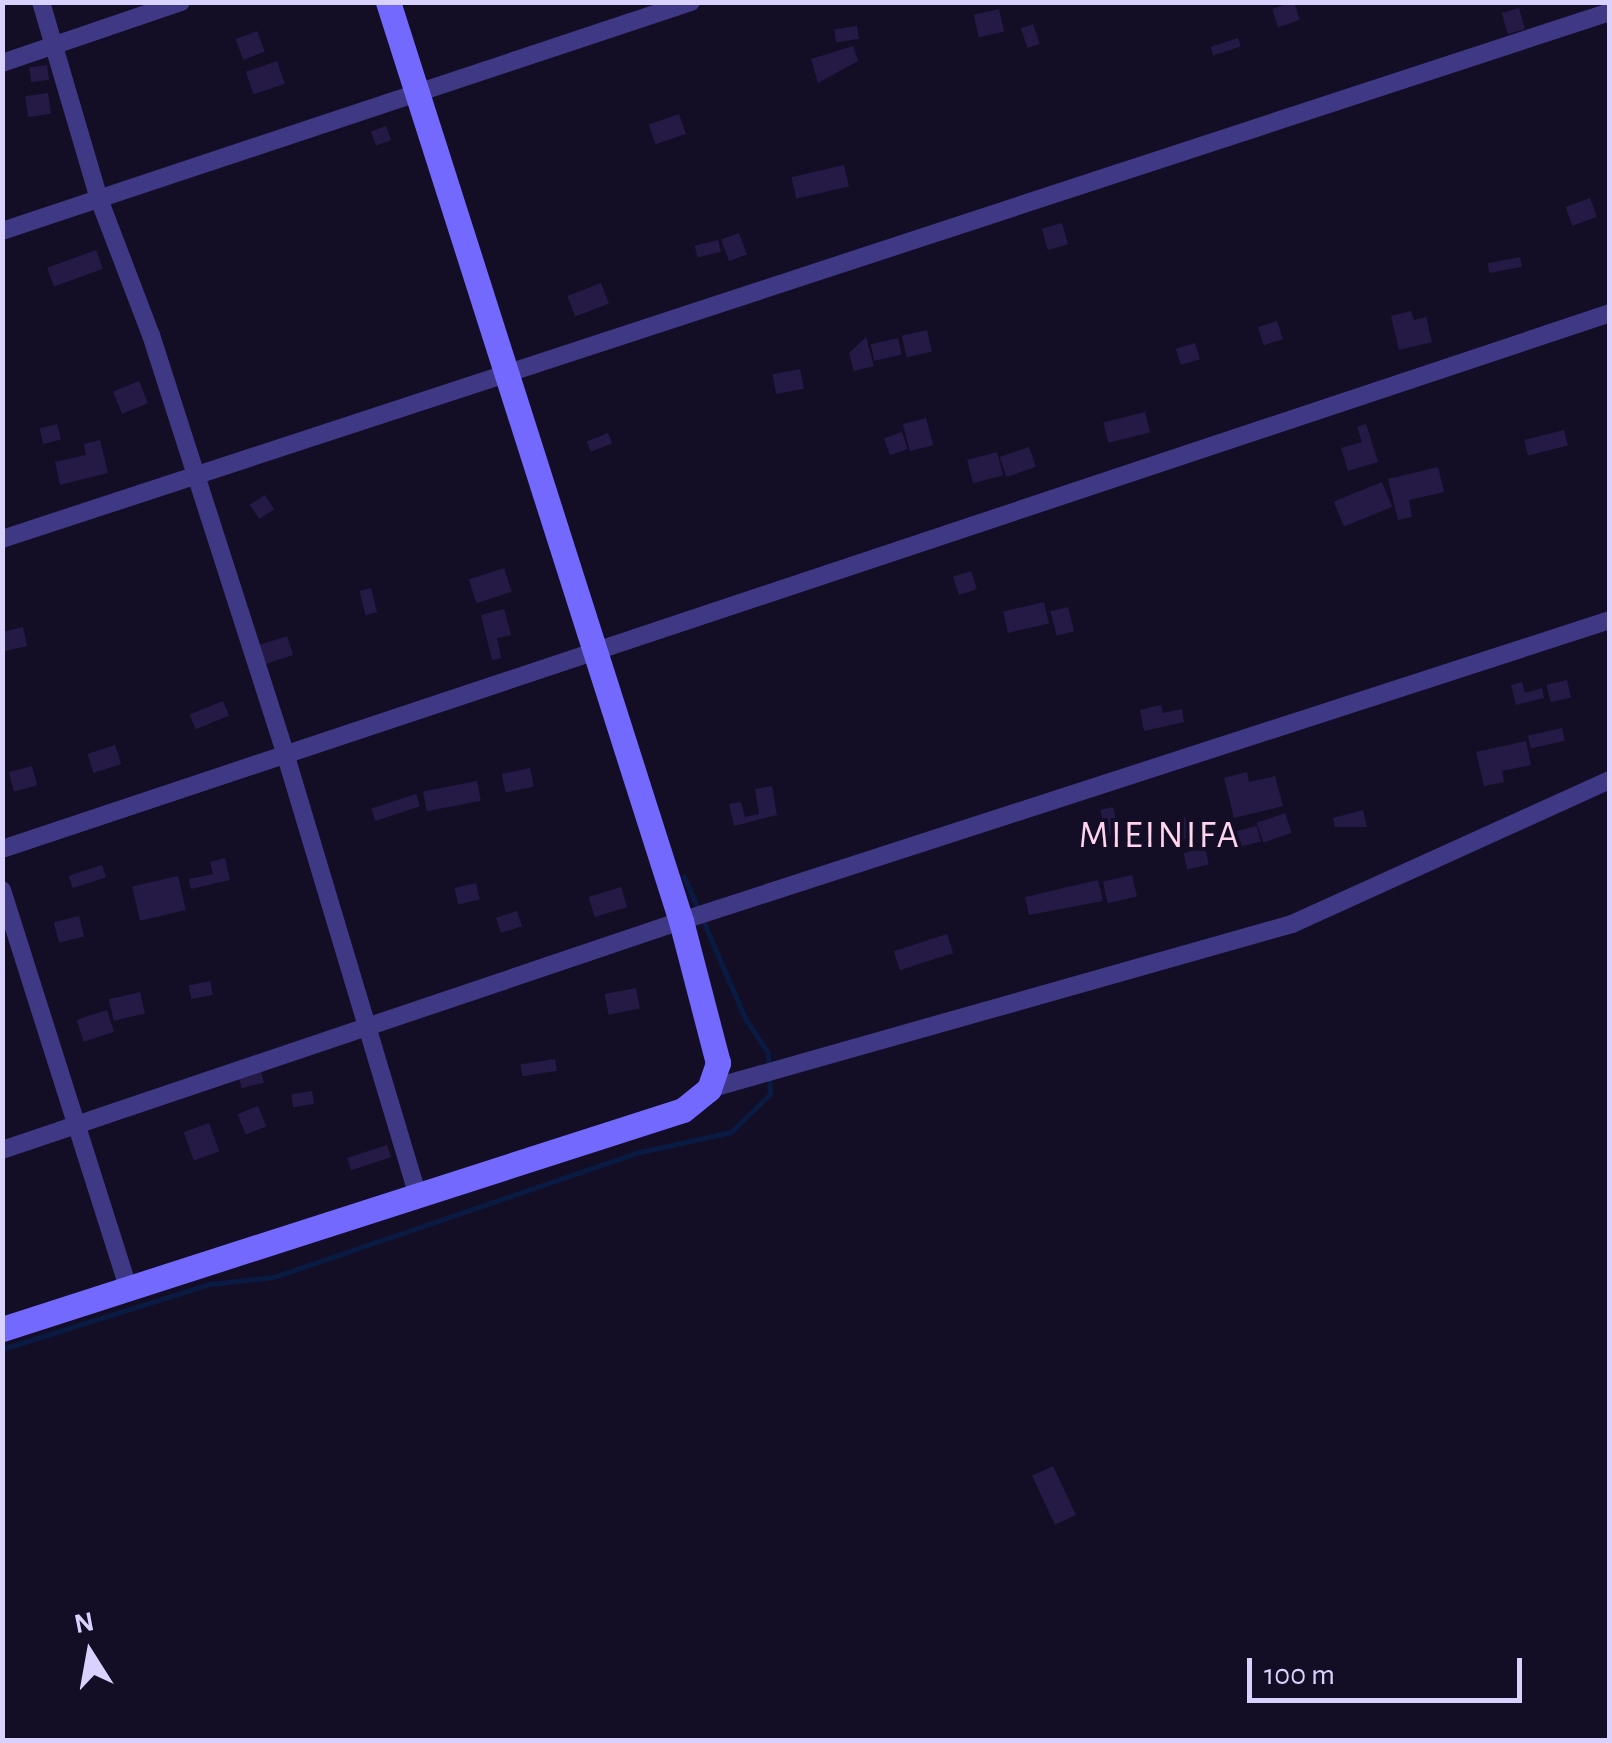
<!DOCTYPE html>
<html>
<head>
<meta charset="utf-8">
<style>
  body { margin:0 }
  #map { position:relative; width:1612px; height:1743px; overflow:hidden; background:#130e25; font-family:"Alegreya Sans",sans-serif }
  div>[style] { position:absolute }
  .stream>* { height:5px; margin:-2.5px; padding:0 2.5px; transform-origin:2.5px; border-radius:2.5px; background:#091b43 }
  .building>* { inset:0; background:#251a46; transform-origin:0 0 }
  .street>* { height:18px; margin:-9px; padding:0 9px; transform-origin:9px; border-radius:9px; background:#3f3885 }
  .secondary>* { height:25px; margin:-12.5px; padding:0 12.5px; transform-origin:12.5px; border-radius:12.5px; background:#7469ff }
  span { translate:-50% -50%; white-space:nowrap; text-align:center; line-height:1.15; -webkit-text-stroke:8px #130e25; paint-order:stroke }
  .neighbourhood-label { font-size:38px; color:#ffd4ed; letter-spacing:2.5px }
  .frame { position:absolute; inset:0; border:5px solid #d9d2ff; pointer-events:none }
  .north { position:absolute; left:40px; top:1603px; width:100px; height:100px; -webkit-text-stroke:8px #130e25; paint-order:stroke; rotate:349deg; font-size:28px; font-weight:700; line-height:40px; text-align:center; color:#d9d2ff }
  .north::after { content:''; display:block; margin:auto; width:35px; height:45px; background:#d9d2ff; clip-path:polygon(50% 0,100% 100%,50% 72%,0 100%) }
  .scale { position:absolute; left:1247px; top:1658px; width:275px; height:45px; box-sizing:border-box; border:5px solid #d9d2ff; border-top:0; padding-left:12px; font-size:30px; line-height:35px; white-space:nowrap; color:#d9d2ff; -webkit-text-stroke:8px #130e25; paint-order:stroke }
</style>
</head>
<body>
<div id="map">
  <div class="stream">
    <i style="left:684px;top:877px;width:37px;rotate:66deg"></i>
    <i style="left:2px;top:1349px;width:218px;rotate:-17.4deg"></i>
    <i style="left:210px;top:1284px;width:64px;rotate:-6.2deg"></i>
    <i style="left:274px;top:1277px;width:387px;rotate:-18.9deg"></i>
    <i style="left:640px;top:1152px;width:93px;rotate:-12.4deg"></i>
    <i style="left:731px;top:1132px;width:54px;rotate:-44.3deg"></i>
    <i style="left:770px;top:1094px;width:41px;rotate:-92.8deg"></i>
    <i style="left:768px;top:1053px;width:42px;rotate:-123.3deg"></i>
    <i style="left:745px;top:1018px;width:106px;rotate:-113.4deg"></i>
  </div>
  <div class="building">
    <i style="left:1294px;top:2px;width:19px;height:23px;rotate:72deg"></i>
    <i style="left:1519px;top:8px;width:22px;height:18px;rotate:74deg"></i>
    <i style="left:999px;top:9px;width:23px;height:26px;rotate:77deg"></i>
    <i style="left:1033px;top:24px;width:21px;height:13px;rotate:71deg"></i>
    <i style="left:857px;top:26px;width:13px;height:23px;rotate:81deg"></i>
    <i style="left:257px;top:31px;width:22px;height:23px;rotate:69deg"></i>
    <i style="left:1238px;top:38px;width:9px;height:29px;rotate:72deg"></i>
    <i style="clip-path:polygon(853px 46px,858px 61px,818px 83px,811px 59px)"></i>
    <i style="left:277px;top:61px;width:24px;height:33px;rotate:71deg"></i>
    <i style="left:47px;top:65px;width:15px;height:18px;rotate:82deg"></i>
    <i style="left:48px;top:93px;width:21px;height:23px;rotate:82deg"></i>
    <i style="left:679px;top:114px;width:21px;height:32px;rotate:71deg"></i>
    <i style="left:386px;top:126px;width:15px;height:16px;rotate:70deg"></i>
    <i style="left:844px;top:165px;width:22px;height:54px;rotate:77deg"></i>
    <i style="left:1590px;top:198px;width:20px;height:26px;rotate:70deg"></i>
    <i style="left:1062px;top:223px;width:22px;height:21px;rotate:74deg"></i>
    <i style="left:739px;top:233px;width:23px;height:19px;rotate:70deg"></i>
    <i style="left:718px;top:240px;width:12px;height:24px;rotate:76deg"></i>
    <i style="left:96px;top:250px;width:20px;height:52px;rotate:70deg"></i>
    <i style="left:1520px;top:257px;width:10px;height:33px;rotate:79deg"></i>
    <i style="left:601px;top:283px;width:22px;height:36px;rotate:69deg"></i>
    <i style="clip-path:polygon(1411px 311px,1414px 320px,1426px 317px,1432px 342px,1399px 350px,1391px 316px)"></i>
    <i style="left:1277px;top:321px;width:19px;height:20px;rotate:72deg"></i>
    <i style="left:927px;top:330px;width:22px;height:26px;rotate:77deg"></i>
    <i style="clip-path:polygon(866px 337px,874px 366px,854px 371px,849px 353px)"></i>
    <i style="left:898px;top:338px;width:17px;height:28px;rotate:77deg"></i>
    <i style="left:1195px;top:343px;width:17px;height:20px;rotate:73deg"></i>
    <i style="left:800px;top:369px;width:20px;height:28px;rotate:79deg"></i>
    <i style="left:139px;top:381px;width:24px;height:28px;rotate:68deg"></i>
    <i style="left:1145px;top:412px;width:21px;height:43px;rotate:76deg"></i>
    <i style="left:926px;top:418px;width:28px;height:24px;rotate:75deg"></i>
    <i style="left:57px;top:424px;width:16px;height:18px;rotate:76deg"></i>
    <i style="clip-path:polygon(1366px 424px,1378px 462px,1348px 471px,1341px 448px,1362px 442px,1357px 427px)"></i>
    <i style="left:1564px;top:430px;width:16px;height:41px;rotate:76deg"></i>
    <i style="left:902px;top:432px;width:18px;height:19px;rotate:71deg"></i>
    <i style="left:608px;top:433px;width:11px;height:23px;rotate:68deg"></i>
    <i style="clip-path:polygon(100px 440px,108px 473px,60px 485px,55px 462px,86px 455px,84px 444px)"></i>
    <i style="left:1029px;top:447px;width:21px;height:31px;rotate:71deg"></i>
    <i style="left:997px;top:452px;width:24px;height:31px;rotate:75deg"></i>
    <i style="clip-path:polygon(1438px 467px,1444px 492px,1409px 500px,1412px 517px,1398px 520px,1388px 479px)"></i>
    <i style="left:1382px;top:482px;width:27px;height:52px;rotate:68deg"></i>
    <i style="left:265px;top:495px;width:17px;height:18px;rotate:57deg"></i>
    <i style="left:504px;top:568px;width:25px;height:37px;rotate:72deg"></i>
    <i style="left:971px;top:571px;width:19px;height:19px;rotate:72deg"></i>
    <i style="left:371px;top:588px;width:25px;height:12px;rotate:76deg"></i>
    <i style="left:1044px;top:602px;width:22px;height:42px;rotate:77deg"></i>
    <i style="left:1068px;top:607px;width:25px;height:18px;rotate:76deg"></i>
    <i style="clip-path:polygon(504px 609px,511px 635px,497px 638px,501px 658px,492px 660px,481px 615px)"></i>
    <i style="clip-path:polygon(23px 627px,27px 646px,2px 652px,2px 632px)"></i>
    <i style="left:287px;top:636px;width:20px;height:29px;rotate:72deg"></i>
    <i style="left:1567px;top:680px;width:18px;height:21px;rotate:77deg"></i>
    <i style="clip-path:polygon(1522px 682px,1525px 693px,1542px 688px,1544px 698px,1516px 705px,1511px 685px)"></i>
    <i style="left:223px;top:701px;width:16px;height:36px;rotate:68deg"></i>
    <i style="clip-path:polygon(1161px 705px,1163px 713px,1182px 709px,1184px 722px,1144px 731px,1140px 710px)"></i>
    <i style="left:1562px;top:728px;width:13px;height:35px;rotate:77deg"></i>
    <i style="clip-path:polygon(1526px 741px,1531px 765px,1502px 771px,1504px 782px,1484px 786px,1476px 752px)"></i>
    <i style="left:115px;top:745px;width:20px;height:29px;rotate:72deg"></i>
    <i style="left:32px;top:766px;width:20px;height:24px;rotate:75deg"></i>
    <i style="left:530px;top:768px;width:19px;height:29px;rotate:78deg"></i>
    <i style="clip-path:polygon(1247px 772px,1249px 782px,1275px 776px,1283px 806px,1234px 818px,1224px 778px)"></i>
    <i style="left:477px;top:781px;width:20px;height:55px;rotate:79deg"></i>
    <i style="clip-path:polygon(772px 786px,777px 815px,734px 826px,729px 804px,741px 802px,745px 817px,759px 814px,755px 789px)"></i>
    <i style="left:416px;top:794px;width:13px;height:47px;rotate:72deg"></i>
    <i style="left:1113px;top:807px;width:27px;height:13px;rotate:77deg"></i>
    <i style="clip-path:polygon(1363px 810px,1367px 827px,1335px 827px,1333px 818px)"></i>
    <i style="left:1285px;top:813px;width:21px;height:30px;rotate:71deg"></i>
    <i style="left:1185px;top:817px;width:21px;height:12px;rotate:73deg"></i>
    <i style="left:1257px;top:826px;width:16px;height:22px;rotate:76deg"></i>
    <i style="left:1205px;top:848px;width:17px;height:22px;rotate:77deg"></i>
    <i style="clip-path:polygon(225px 858px,230px 880px,191px 889px,189px 879px,213px 874px,210px 862px)"></i>
    <i style="left:102px;top:865px;width:13px;height:35px;rotate:72deg"></i>
    <i style="left:1132px;top:875px;width:22px;height:30px;rotate:77deg"></i>
    <i style="left:178px;top:876px;width:35px;height:47px;rotate:77deg"></i>
    <i style="clip-path:polygon(1098px 880px,1103px 901px,1029px 915px,1025px 897px)"></i>
    <i style="left:476px;top:883px;width:17px;height:22px;rotate:77deg"></i>
    <i style="left:621px;top:887px;width:21px;height:34px;rotate:73deg"></i>
    <i style="left:517px;top:911px;width:16px;height:22px;rotate:72deg"></i>
    <i style="left:79px;top:916px;width:21px;height:26px;rotate:76deg"></i>
    <i style="left:947px;top:934px;width:20px;height:56px;rotate:72deg"></i>
    <i style="left:210px;top:981px;width:14px;height:22px;rotate:78deg"></i>
    <i style="left:636px;top:988px;width:21px;height:32px;rotate:79deg"></i>
    <i style="left:140px;top:992px;width:22px;height:32px;rotate:77deg"></i>
    <i style="left:107px;top:1010px;width:23px;height:32px;rotate:72deg"></i>
    <i style="left:555px;top:1059px;width:12px;height:35px;rotate:81deg"></i>
    <i style="left:261px;top:1071px;width:12px;height:23px;rotate:76deg"></i>
    <i style="left:312px;top:1091px;width:13px;height:21px;rotate:81deg"></i>
    <i style="left:258px;top:1106px;width:22px;height:22px;rotate:68deg"></i>
    <i style="left:209px;top:1123px;width:30px;height:27px;rotate:70deg"></i>
    <i style="left:387px;top:1145px;width:13px;height:42px;rotate:72deg"></i>
    <i style="left:1053px;top:1466px;width:54px;height:23px;rotate:65deg"></i>
  </div>
  <div class="street">
    <i style="left:41px;top:2px;width:205px;rotate:73.6deg"></i>
    <i style="left:99px;top:199px;width:146px;rotate:69.1deg"></i>
    <i style="left:151px;top:335px;width:439px;rotate:72.2deg"></i>
    <i style="left:285px;top:753px;width:462px;rotate:73.3deg"></i>
    <i style="left:2px;top:63px;width:189px;rotate:-18.8deg"></i>
    <i style="left:2px;top:231px;width:726px;rotate:-18.39deg"></i>
    <i style="left:2px;top:539px;width:1692px;rotate:-18.15deg"></i>
    <i style="left:2px;top:849px;width:1695px;rotate:-18.43deg"></i>
    <i style="left:2px;top:890px;width:417px;rotate:72.4deg"></i>
    <i style="left:709px;top:1089px;width:606px;rotate:-15.8deg"></i>
    <i style="left:1292px;top:924px;width:349px;rotate:-24.4deg"></i>
    <i style="left:2px;top:1150px;width:717px;rotate:-18.64deg"></i>
    <i style="left:681px;top:921px;width:977px;rotate:-17.95deg"></i>
  </div>
  <div class="secondary">
    <i style="left:2px;top:1329px;width:715px;rotate:-17.83deg"></i>
    <i style="left:683px;top:1110px;width:33px;rotate:-39deg"></i>
    <i style="left:709px;top:1089px;width:28px;rotate:-71deg"></i>
    <i style="left:718px;top:1063px;width:147px;rotate:-104.6deg"></i>
    <i style="left:681px;top:921px;width:965px;rotate:-107.68deg"></i>
  </div>
  <div class="neighbourhood-label">
    <span style="left:1160px;top:837px">MIEINIFA</span>
  </div>
  <div class="frame"></div>
  <div class="north">N</div>
  <div class="scale">100 m</div>
</div>
</body>
</html>
